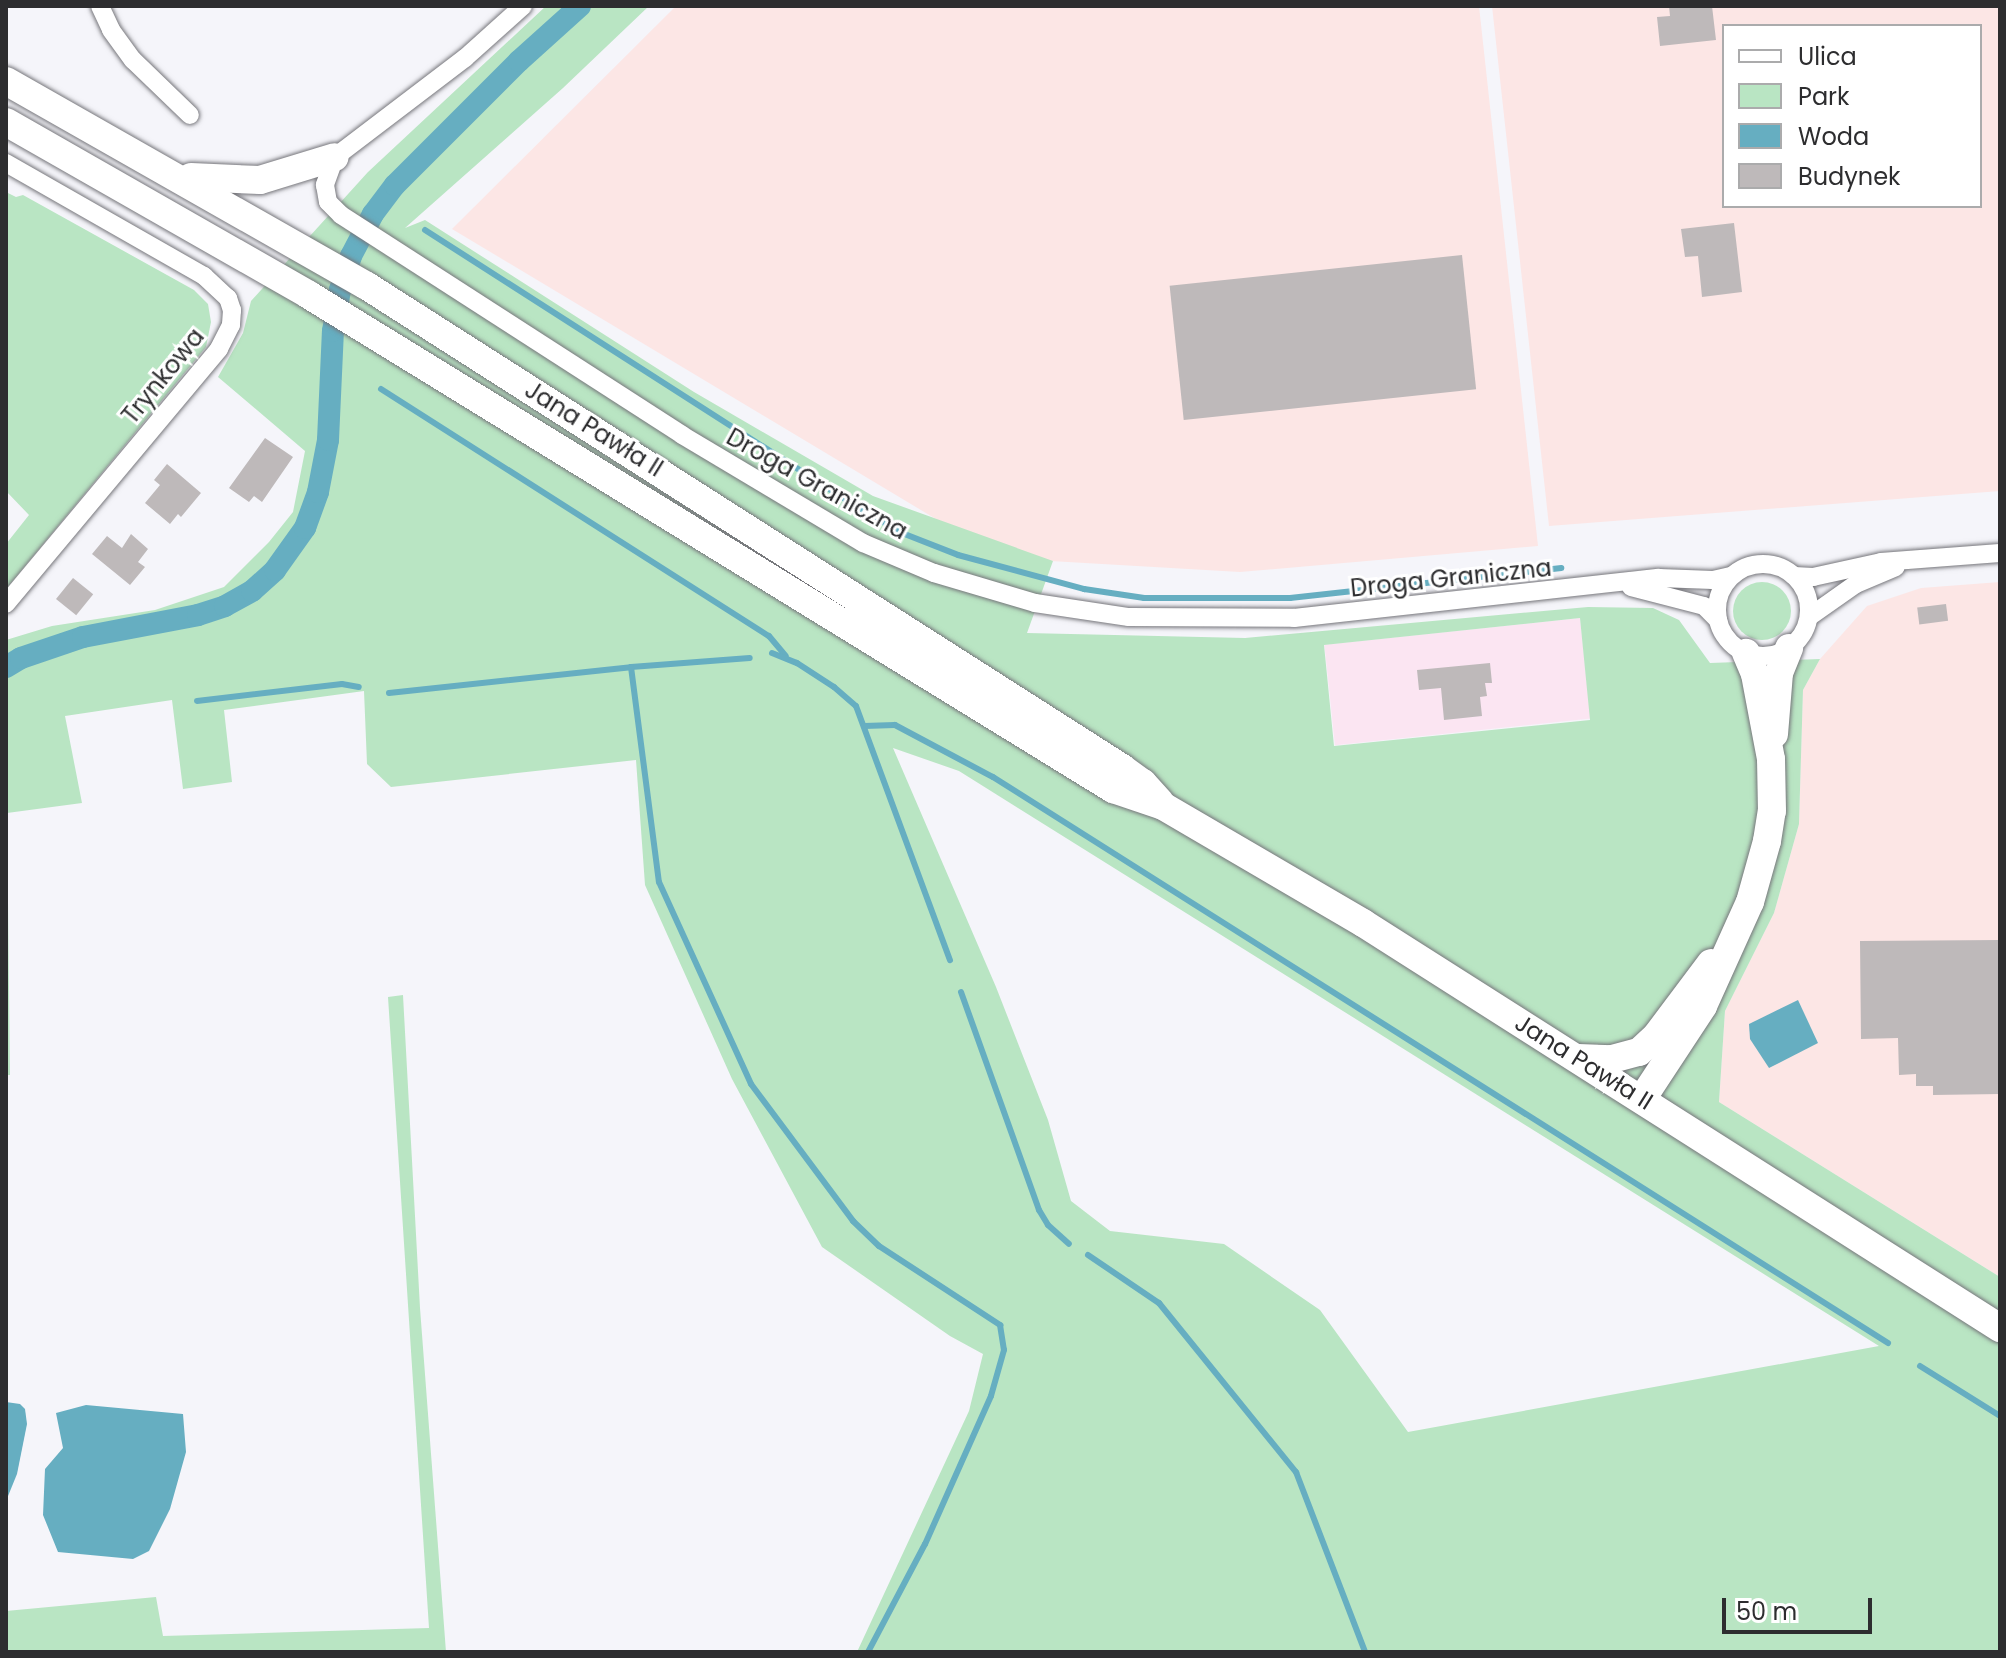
<!DOCTYPE html>
<html>
<head>
<meta charset="utf-8">
<style>
  body { margin:0 }
  #map { position:relative; width:2006px; height:1658px; overflow:hidden; background:#f5f5fa; font-family:Poppins,sans-serif }
  div>[style] { position:absolute }
  .commercial>* { inset:0; background:#fbe5f2; transform-origin:0 0 }
  .industrial>* { inset:0; background:#fce6e5 }
  .green>* { inset:0; background:#b9e5c3 }
  .round { border-radius:50% }
  .water>* { inset:0; background:#66aec1 }
  .stream>* { height:6px; margin:-3px; padding:0 3px; transform-origin:3px; border-radius:3px; background:#66aec1 }
  .canal>* { height:22px; margin:-11px; padding:0 11px; transform-origin:11px; border-radius:11px; background:#66aec1 }
  .building>* { inset:0; background:#beb9ba; transform-origin:0 0 }
  .roads { filter:drop-shadow(0 0 2px #76767b) drop-shadow(0 0 2px #76767b) }
  .minor>* { height:18px; margin:-9px; padding:0 9px; transform-origin:9px; border-radius:9px; background:#fff }
  .minor>.ring { margin:-9px; padding:0; box-sizing:content-box; background:none; border:18px solid #fff; border-radius:50% }
  .primary>* { height:28px; margin:-14px; padding:0 14px; transform-origin:14px; border-radius:14px; background:#fff }
  span { translate:-50% -50%; white-space:nowrap; text-align:center; line-height:1.15; -webkit-text-stroke:6px #fff; paint-order:stroke }
  .street-label { font-size:24px; color:#2d2d2f }
  .frame { position:absolute; inset:0; border:8px solid #2d2d2f; pointer-events:none }
  .legend { position:absolute; left:1722px; top:24px; width:260px; height:184px; box-sizing:border-box; background:#fff; border:2px solid #ababac; margin:0; padding:10px 14px; list-style:none; font-size:24px; color:#2d2d2f }
  .legend li { display:flex; align-items:center; gap:16px; height:40px }
  .legend b { width:40px; border:2px solid #ababac }
  .scale { position:absolute; left:1722px; top:1598px; width:150px; height:36px; box-sizing:border-box; border:4px solid #2d2d2f; border-top:0; padding-left:10px; font-size:24px; line-height:28px; white-space:nowrap; color:#2d2d2f; -webkit-text-stroke:6px #fff; paint-order:stroke }
</style>
</head>
<body>
<div id="map">
  <div class="commercial">
    <i style="left:1580px;top:618px;width:101px;height:257px;rotate:84deg"></i>
  </div>
  <div class="industrial">
    <i style="clip-path:polygon(676px 6px,1479px 6px,1538px 546px,1240px 572px,1001px 558px,452px 229px)"></i>
    <i style="clip-path:polygon(evenodd,1492px 6px,2000px 6px,2000px 491px,1549px 526px,1492px 6px,1724px 26px,1980px 26px,1980px 206px,1724px 206px,1724px 26px)"></i>
    <i style="clip-path:polygon(2000px 582px,2000px 1277px,1719px 1102px,1725px 1011px,1774px 913px,1799px 824px,1803px 690px,1820px 659px,1867px 606px,1921px 588px)"></i>
  </div>
  <div class="green">
    <i style="clip-path:polygon(evenodd,546px 6px,649px 6px,563px 88px,405px 228px,425px 220px,694px 392px,873px 496px,1053px 561px,1027px 633px,1245px 638px,1588px 607px,1653px 608px,1679px 620px,1710px 663px,1820px 659px,1803px 690px,1799px 824px,1774px 913px,1725px 1011px,1719px 1102px,2000px 1277px,2000px 1652px,857px 1652px,969px 1411px,983px 1354px,950px 1336px,822px 1247px,732px 1079px,645px 885px,636px 760px,391px 787px,367px 764px,364px 691px,224px 710px,232px 782px,183px 789px,172px 700px,65px 716px,82px 803px,7px 813px,10px 1075px,6px 1075px,6px 640px,52px 626px,155px 610px,224px 587px,269px 542px,293px 512px,305px 451px,218px 377px,243px 333px,251px 301px,368px 172px,546px 6px,1580px 618px,1590px 720px,1334px 746px,1324px 645px,1580px 618px,546px 6px,893px 748px,959px 771px,1879px 1346px,1408px 1432px,1320px 1310px,1224px 1244px,1110px 1231px,1071px 1201px,1048px 1120px,996px 987px,893px 748px)"></i>
    <i style="clip-path:polygon(6px 192px,16px 197px,23px 195px,194px 290px,208px 304px,211px 322px,206px 347px,6px 589px,6px 544px,29px 515px,6px 491px)"></i>
    <i class="round" style="left:1733px;top:582px;width:58px;height:58px"></i>
    <i style="clip-path:polygon(403px 995px,420px 1308px,446px 1652px,6px 1652px,6px 1611px,156px 1597px,163px 1636px,429px 1628px,388px 997px)"></i>
  </div>
  <div class="water">
    <i style="clip-path:polygon(1798px 1000px,1818px 1043px,1769px 1068px,1750px 1039px,1749px 1024px)"></i>
    <i style="clip-path:polygon(6px 1402px,20px 1404px,25px 1409px,27px 1424px,17px 1474px,6px 1501px)"></i>
    <i style="clip-path:polygon(86px 1405px,183px 1414px,186px 1452px,170px 1509px,149px 1551px,133px 1559px,58px 1552px,43px 1515px,45px 1469px,63px 1448px,56px 1413px)"></i>
  </div>
  <div class="stream">
    <i style="left:425px;top:230px;width:519px;rotate:32.65deg"></i>
    <i style="left:862px;top:510px;width:46px;rotate:29.9deg"></i>
    <i style="left:902px;top:533px;width:60px;rotate:21.4deg"></i>
    <i style="left:958px;top:555px;width:131px;rotate:15.1deg"></i>
    <i style="left:1084px;top:589px;width:61px;rotate:8.5deg"></i>
    <i style="left:1144px;top:598px;width:146px"></i>
    <i style="left:1290px;top:598px;width:273px;rotate:-6.3deg"></i>
    <i style="left:381px;top:389px;width:460px;rotate:32.5deg"></i>
    <i style="left:769px;top:636px;width:26px;rotate:50deg"></i>
    <i style="left:772px;top:653px;width:27px;rotate:22deg"></i>
    <i style="left:797px;top:663px;width:44px;rotate:33deg"></i>
    <i style="left:834px;top:687px;width:29px;rotate:41deg"></i>
    <i style="left:856px;top:706px;width:271px;rotate:69.7deg"></i>
    <i style="left:631px;top:667px;width:119px;rotate:-4.3deg"></i>
    <i style="left:389px;top:693px;width:243px;rotate:-6.1deg"></i>
    <i style="left:631px;top:667px;width:217px;rotate:82.6deg"></i>
    <i style="left:659px;top:882px;width:222px;rotate:65.5deg"></i>
    <i style="left:751px;top:1084px;width:171px;rotate:53.3deg"></i>
    <i style="left:853px;top:1221px;width:36px;rotate:44deg"></i>
    <i style="left:879px;top:1246px;width:145px;rotate:33.1deg"></i>
    <i style="left:1000px;top:1325px;width:25px;rotate:81deg"></i>
    <i style="left:1004px;top:1350px;width:48px;rotate:105.8deg"></i>
    <i style="left:991px;top:1396px;width:162px;rotate:114deg"></i>
    <i style="left:925px;top:1544px;width:122px;rotate:117.8deg"></i>
    <i style="left:197px;top:701px;width:146px;rotate:-6.7deg"></i>
    <i style="left:342px;top:684px;width:17px;rotate:10deg"></i>
    <i style="left:864px;top:726px;width:31px;rotate:-2deg"></i>
    <i style="left:895px;top:725px;width:111px;rotate:28deg"></i>
    <i style="left:993px;top:777px;width:1059px;rotate:32.31deg"></i>
    <i style="left:961px;top:992px;width:232px;rotate:70.3deg"></i>
    <i style="left:1039px;top:1210px;width:17px;rotate:59deg"></i>
    <i style="left:1048px;top:1225px;width:28px;rotate:42deg"></i>
    <i style="left:1088px;top:1255px;width:86px;rotate:34.1deg"></i>
    <i style="left:1159px;top:1303px;width:218px;rotate:51deg"></i>
    <i style="left:1296px;top:1472px;width:193px;rotate:69deg"></i>
    <i style="left:1920px;top:1366px;width:94px;rotate:32deg"></i>
  </div>
  <div class="canal">
    <i style="left:6px;top:667px;width:17px;rotate:-31deg"></i>
    <i style="left:21px;top:658px;width:65px;rotate:-18.7deg"></i>
    <i style="left:83px;top:637px;width:117px;rotate:-10.8deg"></i>
    <i style="left:198px;top:615px;width:28px;rotate:-18deg"></i>
    <i style="left:225px;top:606px;width:31px;rotate:-29deg"></i>
    <i style="left:252px;top:591px;width:31px;rotate:-42deg"></i>
    <i style="left:275px;top:570px;width:52px;rotate:-54.5deg"></i>
    <i style="left:305px;top:528px;width:38px;rotate:-70deg"></i>
    <i style="left:318px;top:492px;width:53px;rotate:-79.1deg"></i>
    <i style="left:328px;top:440px;width:109px;rotate:-87.4deg"></i>
    <i style="left:333px;top:331px;width:42px;rotate:-80.3deg"></i>
    <i style="left:340px;top:290px;width:36px;rotate:-72deg"></i>
    <i style="left:351px;top:256px;width:47px;rotate:-62.4deg"></i>
    <i style="left:373px;top:214px;width:36px;rotate:-53deg"></i>
    <i style="left:395px;top:185px;width:175px;rotate:-45deg"></i>
    <i style="left:519px;top:61px;width:82px;rotate:-42deg"></i>
  </div>
  <div class="building">
    <i style="clip-path:polygon(1669px 6px,1712px 6px,1716px 40px,1660px 46px,1657px 17px,1670px 16px)"></i>
    <i style="clip-path:polygon(1734px 223px,1742px 292px,1702px 297px,1698px 256px,1685px 257px,1681px 229px)"></i>
    <i style="left:1462px;top:255px;width:135px;height:294px;rotate:84deg"></i>
    <i style="clip-path:polygon(265px 438px,293px 457px,262px 502px,254px 496px,249px 502px,229px 488px)"></i>
    <i style="clip-path:polygon(167px 464px,201px 493px,181px 517px,178px 514px,170px 524px,145px 503px,160px 485px,154px 480px)"></i>
    <i style="clip-path:polygon(131px 534px,148px 549px,138px 562px,145px 567px,130px 585px,92px 554px,107px 536px,122px 548px)"></i>
    <i style="left:73px;top:578px;width:26px;height:27px;rotate:39deg"></i>
    <i style="left:1946px;top:604px;width:17px;height:29px;rotate:83deg"></i>
    <i style="clip-path:polygon(1490px 663px,1492px 683px,1485px 683px,1487px 696px,1480px 697px,1482px 716px,1444px 720px,1441px 688px,1419px 690px,1417px 670px)"></i>
    <i style="clip-path:polygon(2000px 940px,2000px 1094px,1933px 1095px,1933px 1086px,1916px 1086px,1916px 1074px,1899px 1075px,1898px 1038px,1861px 1039px,1860px 941px)"></i>
  </div>
  <div class="roads">
    <div class="minor">
      <i style="left:100px;top:6px;width:26px;rotate:65deg"></i>
      <i style="left:111px;top:30px;width:37px;rotate:54deg"></i>
      <i style="left:133px;top:60px;width:79px;rotate:44deg"></i>
      <i style="left:523px;top:6px;width:78px;rotate:138.1deg"></i>
      <i style="left:465px;top:58px;width:163px;rotate:142.7deg"></i>
      <i style="left:335px;top:157px;width:30px;rotate:110deg"></i>
      <i style="left:325px;top:185px;width:17px;rotate:80deg"></i>
      <i style="left:328px;top:202px;width:18px;rotate:45deg"></i>
      <i style="left:341px;top:215px;width:406px;rotate:32.8deg"></i>
      <i style="left:682px;top:435px;width:211px;rotate:30.8deg"></i>
      <i style="left:863px;top:543px;width:77px;rotate:22.9deg"></i>
      <i style="left:934px;top:573px;width:105px;rotate:16.5deg"></i>
      <i style="left:1035px;top:603px;width:95px;rotate:8.5deg"></i>
      <i style="left:1129px;top:617px;width:165px;rotate:0.3deg"></i>
      <i style="left:1294px;top:618px;width:367px;rotate:-6.3deg"></i>
      <i style="left:1659px;top:578px;width:54px;rotate:2.1deg"></i>
      <i style="left:1713px;top:580px;width:18px;rotate:-13deg"></i>
      <i style="left:6px;top:163px;width:228px;rotate:29.7deg"></i>
      <i style="left:204px;top:276px;width:33px;rotate:43deg"></i>
      <i style="left:228px;top:298px;width:13px;rotate:72deg"></i>
      <i style="left:232px;top:310px;width:15px;rotate:94deg"></i>
      <i style="left:231px;top:325px;width:27px;rotate:117deg"></i>
      <i style="left:219px;top:349px;width:332px;rotate:129.9deg"></i>
      <i class="ring" style="left:1717px;top:564px;width:74px;height:74px"></i>
      <i style="left:1794px;top:576px;width:19px;rotate:3deg"></i>
      <i style="left:1813px;top:577px;width:70px;rotate:-12.4deg"></i>
      <i style="left:1881px;top:562px;width:119px;rotate:-4.3deg"></i>
      <i style="left:1631px;top:587px;width:75px;rotate:14.6deg"></i>
      <i style="left:1704px;top:606px;width:20px;rotate:45deg"></i>
      <i style="left:1809px;top:617px;width:57px;rotate:-35.1deg"></i>
      <i style="left:1856px;top:584px;width:43px;rotate:-23deg"></i>
    </div>
    <div class="primary">
      <i style="left:6px;top:81px;width:415px;rotate:29.6deg"></i>
      <i style="left:367px;top:286px;width:896px;rotate:32.55deg"></i>
      <i style="left:1122px;top:768px;width:26px;rotate:36deg"></i>
      <i style="left:1143px;top:783px;width:25px;rotate:48deg"></i>
      <i style="left:6px;top:122px;width:349px;rotate:29.7deg"></i>
      <i style="left:309px;top:295px;width:944px;rotate:31.57deg"></i>
      <i style="left:1113px;top:789px;width:53px;rotate:18.8deg"></i>
      <i style="left:1163px;top:806px;width:232px;rotate:30.3deg"></i>
      <i style="left:1363px;top:923px;width:755px;rotate:32.45deg"></i>
      <i style="left:191px;top:177px;width:69px;rotate:2.5deg"></i>
      <i style="left:260px;top:180px;width:78px;rotate:-17deg"></i>
      <i style="left:1774px;top:734px;width:61px;rotate:-85.3deg"></i>
      <i style="left:1779px;top:673px;width:27px;rotate:-68deg"></i>
      <i style="left:1578px;top:1058px;width:34px;rotate:2deg"></i>
      <i style="left:1612px;top:1059px;width:28px;rotate:-15deg"></i>
      <i style="left:1639px;top:1052px;width:25px;rotate:-43deg"></i>
      <i style="left:1657px;top:1035px;width:90px;rotate:-53.1deg"></i>
      <i style="left:1642px;top:1099px;width:111px;rotate:-56.7deg"></i>
      <i style="left:1703px;top:1006px;width:114px;rotate:-65.7deg"></i>
      <i style="left:1750px;top:902px;width:63px;rotate:-74.4deg"></i>
      <i style="left:1767px;top:841px;width:30px;rotate:-81deg"></i>
      <i style="left:1772px;top:811px;width:52px;rotate:-91.1deg"></i>
      <i style="left:1771px;top:759px;width:86px;rotate:-100.7deg"></i>
      <i style="left:1755px;top:674px;width:23px;rotate:-113deg"></i>
    </div>
  </div>
  <div class="street-label">
    <span style="left:163px;top:376px;rotate:-51deg">Trynkowa</span>
    <span style="left:594px;top:429px;rotate:32deg">Jana Pawła II</span>
    <span style="left:817px;top:484px;rotate:29deg">Droga Graniczna</span>
    <span style="left:1451px;top:578px;rotate:-6deg">Droga Graniczna</span>
    <span style="left:1584px;top:1062px;rotate:32deg">Jana Pawła II</span>
  </div>
  <div class="frame"></div>
  <ul class="legend">
  <li><b style="height:10px;background:#fff"></b>Ulica</li>
  <li><b style="height:22px;background:#b9e5c3"></b>Park</li>
  <li><b style="height:22px;background:#66aec1"></b>Woda</li>
  <li><b style="height:22px;background:#beb9ba"></b>Budynek</li>
  </ul>
  <div class="scale">50 m</div>
</div>
</body>
</html>
